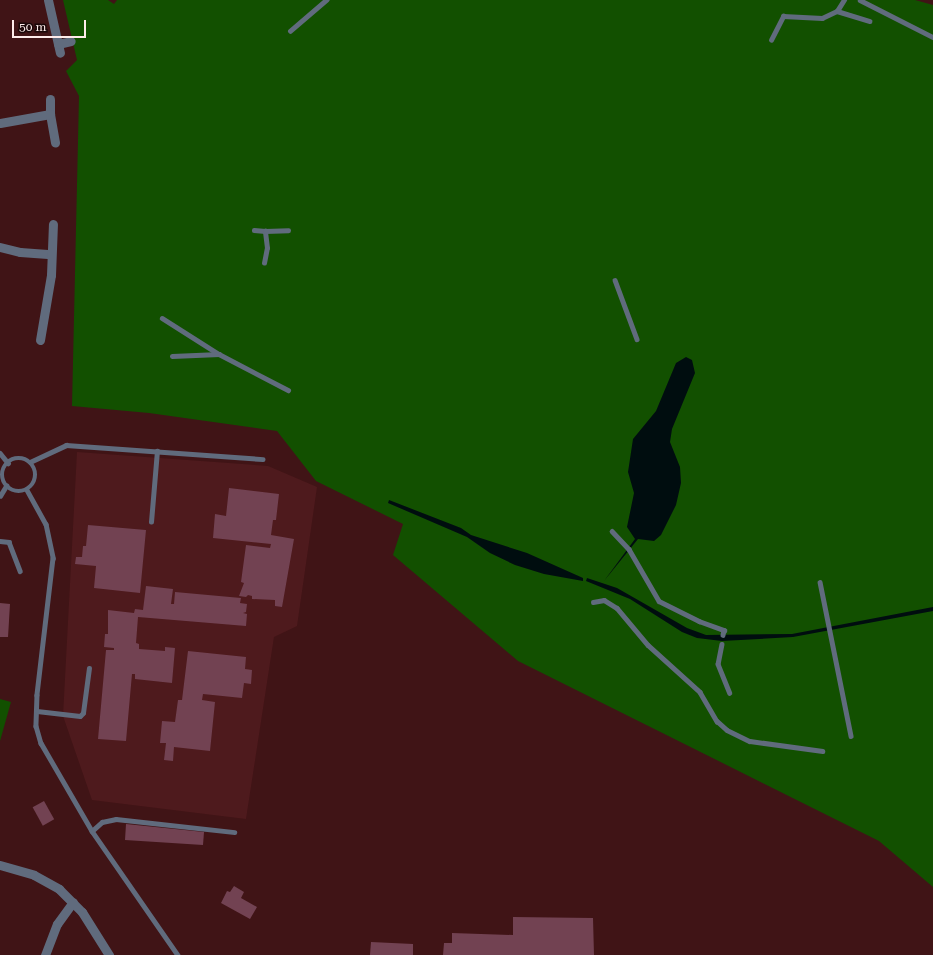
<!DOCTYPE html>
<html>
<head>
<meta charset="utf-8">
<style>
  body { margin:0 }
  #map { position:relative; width:933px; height:955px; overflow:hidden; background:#401416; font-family:"Roboto Serif",serif }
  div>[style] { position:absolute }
  .built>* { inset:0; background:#4e1a1d }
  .green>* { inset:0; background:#125000 }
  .water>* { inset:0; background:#000d0f }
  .building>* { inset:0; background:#724252; transform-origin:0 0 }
  .lane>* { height:4.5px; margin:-2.25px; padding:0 2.25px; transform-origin:2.25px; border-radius:2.25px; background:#606b7d }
  .lane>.ring { margin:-2.25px; padding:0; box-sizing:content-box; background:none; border:4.5px solid #606b7d; border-radius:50% }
  .street>* { height:9px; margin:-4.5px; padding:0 4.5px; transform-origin:4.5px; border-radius:4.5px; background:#606b7d }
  span { translate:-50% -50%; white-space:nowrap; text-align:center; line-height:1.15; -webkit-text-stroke:4px #1a0708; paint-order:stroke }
  .scale { position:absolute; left:12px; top:20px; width:74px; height:18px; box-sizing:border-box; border:2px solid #feebea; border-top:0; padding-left:5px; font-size:12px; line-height:14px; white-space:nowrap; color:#feebea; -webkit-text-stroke:3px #1a0708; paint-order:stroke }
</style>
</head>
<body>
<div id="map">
  <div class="built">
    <i style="clip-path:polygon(77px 452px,268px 466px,317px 487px,297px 626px,274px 637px,246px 819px,92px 800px,63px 716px)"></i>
  </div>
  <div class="green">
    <i style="clip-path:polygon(63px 0,108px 0,114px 4px,117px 0,915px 0,933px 5px,933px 887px,879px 841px,518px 661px,393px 555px,403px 524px,316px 481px,277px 431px,149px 413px,72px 406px,79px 96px,66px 71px,77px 60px)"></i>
    <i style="clip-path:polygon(0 699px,11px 702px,0 741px)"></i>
  </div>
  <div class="water">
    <i style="clip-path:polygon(686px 357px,692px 360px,695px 373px,672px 429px,670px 442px,680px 467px,681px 483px,676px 505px,661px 535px,654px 541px,638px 539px,604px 581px,635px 539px,627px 527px,634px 493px,628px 472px,633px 439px,656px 411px,676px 363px)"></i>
    <i style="clip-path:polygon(389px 500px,461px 528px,471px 535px,527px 553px,583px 578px,583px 581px,544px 574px,515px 565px,490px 553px,467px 537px,388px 503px)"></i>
    <i style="clip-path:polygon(587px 578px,617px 588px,687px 628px,706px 635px,792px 634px,933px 607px,933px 611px,793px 637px,722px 641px,697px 638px,682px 632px,630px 599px,586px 581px)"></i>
  </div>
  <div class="building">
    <i style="clip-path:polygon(229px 488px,279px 494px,276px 520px,273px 520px,271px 535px,294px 539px,282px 607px,275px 606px,275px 600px,252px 599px,252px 596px,248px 595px,246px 597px,239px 596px,244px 583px,241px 582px,246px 545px,270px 548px,271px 544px,213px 538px,215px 514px,226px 516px)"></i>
    <i style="clip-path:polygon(88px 525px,146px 530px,140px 593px,94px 588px,96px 566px,75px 564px,76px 557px,82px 557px,83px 546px,86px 546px)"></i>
    <i style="clip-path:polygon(146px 586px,173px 589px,171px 604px,174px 604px,175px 592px,241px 598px,240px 603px,247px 604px,246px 612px,243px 613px,247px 614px,246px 626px,138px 617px,136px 643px,139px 644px,139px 649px,165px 651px,165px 647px,175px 648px,172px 683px,135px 679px,135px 674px,132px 674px,126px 741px,98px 739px,106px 650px,114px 650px,114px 648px,104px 647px,105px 634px,108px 634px,108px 610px,134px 613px,135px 609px,143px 610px)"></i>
    <i style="clip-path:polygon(0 603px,10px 604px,8px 637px,0 637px)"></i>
    <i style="clip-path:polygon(188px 651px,246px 657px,245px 669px,252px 670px,251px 684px,244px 683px,242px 698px,203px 694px,202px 700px,215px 702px,210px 751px,174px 747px,173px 761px,164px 760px,166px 743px,160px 743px,162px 721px,175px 722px,178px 700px,182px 700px)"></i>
    <i style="left:44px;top:801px;width:21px;height:13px;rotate:61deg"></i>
    <i style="clip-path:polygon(126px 824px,204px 832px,203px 845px,125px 840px)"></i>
    <i style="clip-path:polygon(234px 886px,244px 892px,241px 898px,257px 907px,250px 919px,221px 903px,227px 891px,230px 892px)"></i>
    <i style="clip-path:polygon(513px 917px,593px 918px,594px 955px,443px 955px,444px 943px,452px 943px,452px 933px,513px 935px)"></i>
    <i style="clip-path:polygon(371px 942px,413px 944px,413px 955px,370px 955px)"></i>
  </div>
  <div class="lane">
    <i style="left:860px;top:0;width:82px;rotate:26.9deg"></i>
    <i style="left:837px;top:11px;width:34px;rotate:17deg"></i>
    <i style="left:290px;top:31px;width:48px;rotate:-40.7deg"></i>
    <i style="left:771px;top:40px;width:27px;rotate:-63deg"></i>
    <i style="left:783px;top:16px;width:39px;rotate:3deg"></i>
    <i style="left:822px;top:18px;width:17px;rotate:-25deg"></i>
    <i style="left:837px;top:11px;width:13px;rotate:-58deg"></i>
    <i style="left:254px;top:230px;width:11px;rotate:5deg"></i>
    <i style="left:264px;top:263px;width:15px;rotate:-79deg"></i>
    <i style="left:267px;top:248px;width:17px;rotate:-97deg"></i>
    <i style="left:265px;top:231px;width:23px;rotate:-2deg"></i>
    <i style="left:615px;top:280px;width:63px;rotate:69.6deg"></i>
    <i style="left:162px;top:318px;width:67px;rotate:32.3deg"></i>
    <i style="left:219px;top:354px;width:78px;rotate:27.6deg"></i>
    <i style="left:172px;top:356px;width:47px;rotate:-2.4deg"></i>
    <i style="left:0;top:453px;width:13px;rotate:51deg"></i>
    <i class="ring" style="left:2px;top:458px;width:29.5px;height:29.5px"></i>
    <i style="left:30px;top:462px;width:40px;rotate:-25deg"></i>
    <i style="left:66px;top:445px;width:197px;rotate:4.1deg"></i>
    <i style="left:27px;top:490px;width:39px;rotate:61deg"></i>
    <i style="left:46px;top:524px;width:35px;rotate:78deg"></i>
    <i style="left:53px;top:558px;width:138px;rotate:96.7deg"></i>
    <i style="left:37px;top:695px;width:31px;rotate:92deg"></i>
    <i style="left:36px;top:726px;width:18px;rotate:74deg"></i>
    <i style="left:41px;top:743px;width:102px;rotate:59.9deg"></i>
    <i style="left:92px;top:831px;width:151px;rotate:55.3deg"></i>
    <i style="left:0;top:496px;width:12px;rotate:-59deg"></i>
    <i style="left:151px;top:522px;width:71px;rotate:-85.2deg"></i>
    <i style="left:612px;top:531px;width:25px;rotate:47deg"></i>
    <i style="left:629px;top:549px;width:60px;rotate:60deg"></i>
    <i style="left:659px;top:601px;width:45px;rotate:26.6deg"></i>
    <i style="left:699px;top:621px;width:27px;rotate:20deg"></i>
    <i style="left:724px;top:630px;width:5px;rotate:101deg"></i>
    <i style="left:0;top:541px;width:9px;rotate:6deg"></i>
    <i style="left:9px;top:542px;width:31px;rotate:69deg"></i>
    <i style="left:820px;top:582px;width:157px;rotate:78.6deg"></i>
    <i style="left:593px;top:602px;width:11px;rotate:-10deg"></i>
    <i style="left:604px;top:600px;width:15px;rotate:32deg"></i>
    <i style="left:617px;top:608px;width:48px;rotate:50deg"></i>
    <i style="left:648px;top:645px;width:70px;rotate:42.1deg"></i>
    <i style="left:700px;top:692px;width:34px;rotate:60deg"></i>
    <i style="left:717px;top:721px;width:13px;rotate:42deg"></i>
    <i style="left:727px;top:730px;width:25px;rotate:26deg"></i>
    <i style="left:750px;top:741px;width:73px;rotate:7.9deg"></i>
    <i style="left:722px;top:644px;width:20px;rotate:101deg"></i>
    <i style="left:718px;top:664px;width:31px;rotate:68deg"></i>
    <i style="left:37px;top:711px;width:43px;rotate:6.6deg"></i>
    <i style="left:80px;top:716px;width:4px;rotate:-45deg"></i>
    <i style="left:83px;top:713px;width:45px;rotate:-82.4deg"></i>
    <i style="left:92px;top:831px;width:13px;rotate:-42deg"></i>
    <i style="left:102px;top:822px;width:14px;rotate:-12deg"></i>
    <i style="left:116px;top:819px;width:119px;rotate:6.3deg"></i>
  </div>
  <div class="street">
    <i style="left:48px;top:0;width:54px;rotate:77.2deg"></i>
    <i style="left:58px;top:44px;width:13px;rotate:-13deg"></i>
    <i style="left:50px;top:99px;width:15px;rotate:90deg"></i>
    <i style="left:50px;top:114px;width:29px;rotate:80deg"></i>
    <i style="left:0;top:123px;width:51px;rotate:-10.2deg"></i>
    <i style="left:0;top:247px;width:21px;rotate:14deg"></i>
    <i style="left:20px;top:252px;width:31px;rotate:4deg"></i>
    <i style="left:40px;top:340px;width:66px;rotate:-80.4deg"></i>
    <i style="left:51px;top:275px;width:51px;rotate:-87.8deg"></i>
    <i style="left:0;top:865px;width:35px;rotate:16deg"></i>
    <i style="left:34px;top:875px;width:29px;rotate:29deg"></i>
    <i style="left:59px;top:889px;width:33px;rotate:45deg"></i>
    <i style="left:82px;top:912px;width:51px;rotate:57.9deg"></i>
    <i style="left:45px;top:955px;width:33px;rotate:-69deg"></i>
    <i style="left:57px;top:924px;width:27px;rotate:-54deg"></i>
  </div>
  <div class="scale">50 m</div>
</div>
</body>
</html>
